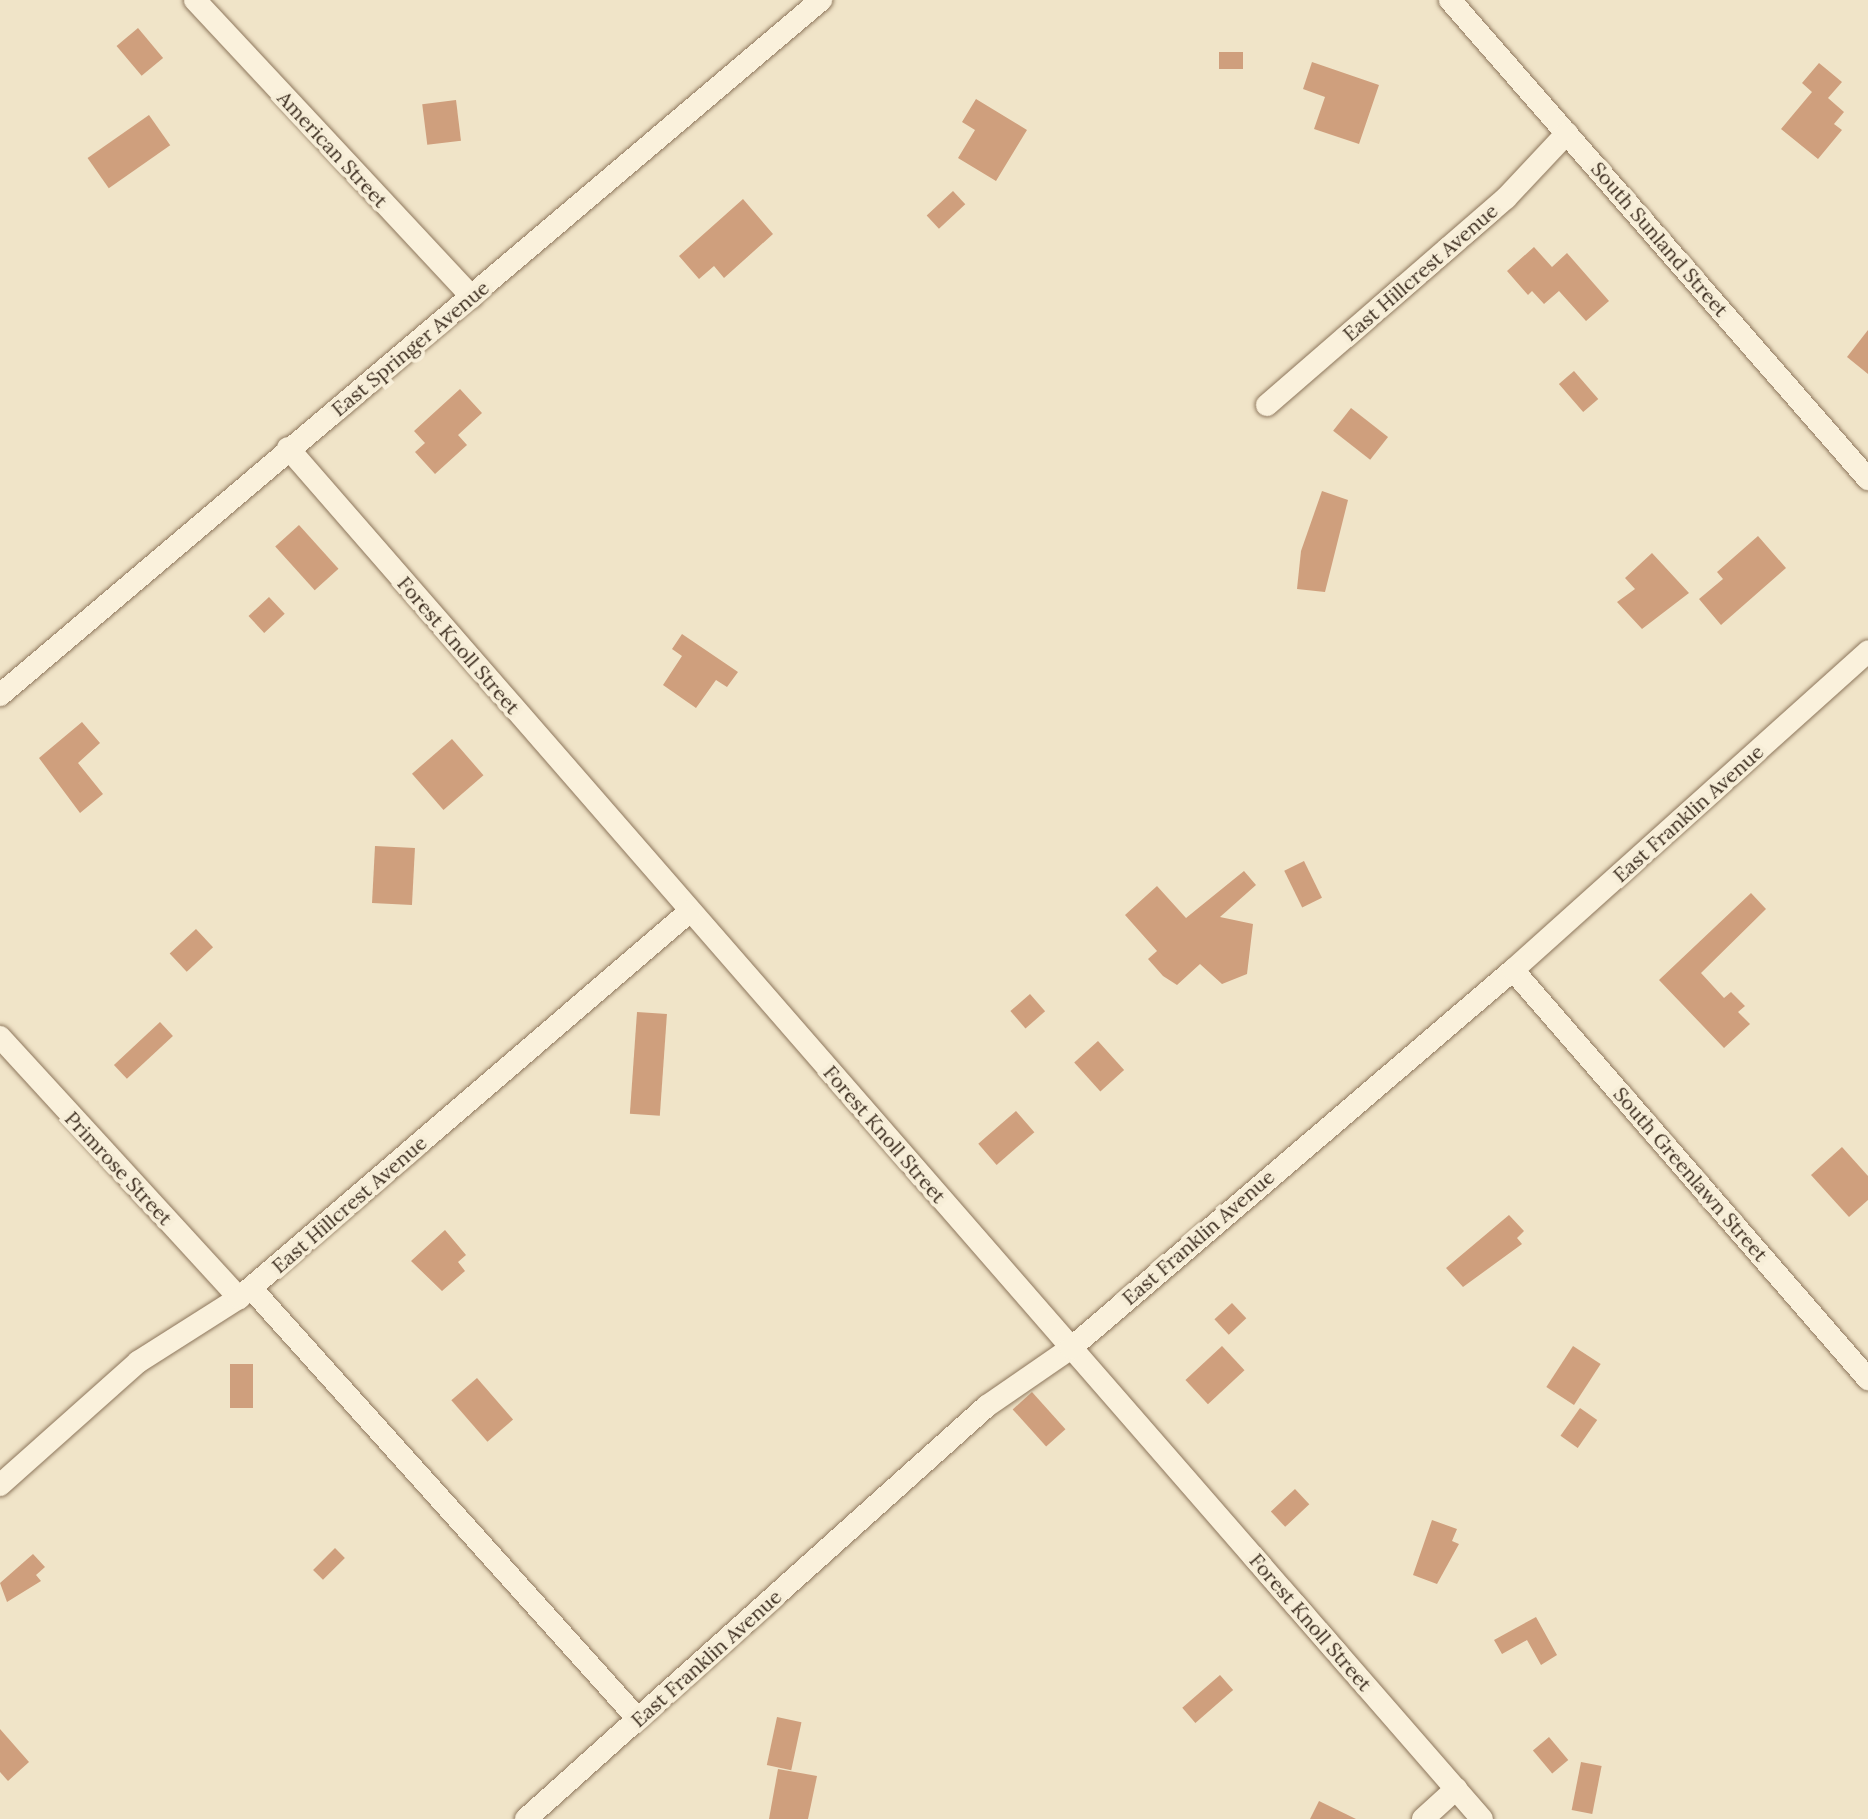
<!DOCTYPE html>
<html>
<head>
<meta charset="utf-8">
<style>
  body { margin:0 }
  #map { position:relative; width:1868px; height:1819px; overflow:hidden; background:#f0e4c8; font-family:Lora,serif }
  div>[style] { position:absolute }
  .building>* { inset:0; background:#cf9f7d; transform-origin:0 0 }
  .roads { filter:drop-shadow(0 0 2px #8d765c) drop-shadow(0 0 2px #8d765c) }
  .minor>* { height:22px; margin:-11px; padding:0 11px; transform-origin:11px; border-radius:11px; background:#faf1dc }
  span { translate:-50% -50%; white-space:nowrap; text-align:center; line-height:1.15; -webkit-text-stroke:8px #f7eed8; paint-order:stroke }
  .street-label { font-size:20px; color:#3d2e20 }
</style>
</head>
<body>
<div id="map">
  <div class="building">
    <i style="left:138px;top:28px;width:39px;height:28px;rotate:50deg"></i>
    <i style="left:1219px;top:52px;width:24px;height:17px"></i>
    <i style="clip-path:polygon(1312px 62px,1379px 85px,1359px 144px,1314px 129px,1325px 97px,1303px 89px)"></i>
    <i style="clip-path:polygon(1819px 63px,1842px 82px,1828px 98px,1844px 112px,1834px 124px,1842px 130px,1818px 159px,1781px 129px,1812px 92px,1802px 83px)"></i>
    <i style="clip-path:polygon(976px 99px,1027px 130px,996px 181px,958px 158px,975px 130px,962px 122px)"></i>
    <i style="left:456px;top:100px;width:41px;height:34px;rotate:83deg"></i>
    <i style="left:149px;top:115px;width:37px;height:75px;rotate:55deg"></i>
    <i style="left:953px;top:191px;width:18px;height:36px;rotate:47deg"></i>
    <i style="clip-path:polygon(743px 199px,773px 234px,724px 278px,714px 266px,699px 279px,679px 256px)"></i>
    <i style="clip-path:polygon(1534px 247px,1552px 267px,1567px 253px,1609px 301px,1586px 321px,1559px 291px,1544px 304px,1532px 291px,1528px 295px,1507px 271px)"></i>
    <i style="clip-path:polygon(1868px 330px,1868px 374px,1847px 357px)"></i>
    <i style="left:1574px;top:371px;width:37px;height:20px;rotate:49deg"></i>
    <i style="clip-path:polygon(460px 389px,482px 413px,458px 435px,467px 445px,435px 474px,415px 452px,425px 443px,414px 431px)"></i>
    <i style="left:1351px;top:408px;width:47px;height:29px;rotate:38deg"></i>
    <i style="clip-path:polygon(1322px 491px,1348px 500px,1325px 592px,1297px 589px,1301px 551px)"></i>
    <i style="left:299px;top:525px;width:59px;height:32px;rotate:48deg"></i>
    <i style="clip-path:polygon(1758px 536px,1786px 568px,1721px 625px,1699px 599px,1723px 579px,1717px 572px)"></i>
    <i style="clip-path:polygon(1652px 553px,1689px 593px,1642px 629px,1617px 602px,1635px 589px,1625px 578px)"></i>
    <i style="left:269px;top:597px;width:23px;height:28px;rotate:47deg"></i>
    <i style="clip-path:polygon(682px 634px,738px 672px,727px 687px,716px 680px,696px 708px,663px 685px,682px 656px,672px 649px)"></i>
    <i style="clip-path:polygon(82px 722px,100px 743px,78px 763px,103px 794px,80px 813px,39px 758px)"></i>
    <i style="left:452px;top:739px;width:48px;height:53px;rotate:49deg"></i>
    <i style="left:375px;top:846px;width:40px;height:57px;rotate:3deg"></i>
    <i style="left:1304px;top:861px;width:41px;height:22px;rotate:64deg"></i>
    <i style="clip-path:polygon(1244px 871px,1256px 885px,1220px 917px,1253px 924px,1247px 974px,1222px 984px,1200px 964px,1177px 985px,1163px 976px,1148px 959px,1157px 951px,1125px 915px,1157px 886px,1186px 918px)"></i>
    <i style="clip-path:polygon(1751px 893px,1766px 909px,1701px 973px,1724px 998px,1731px 992px,1745px 1006px,1738px 1012px,1750px 1024px,1724px 1048px,1659px 980px)"></i>
    <i style="left:196px;top:929px;width:25px;height:36px;rotate:47deg"></i>
    <i style="left:1030px;top:994px;width:23px;height:26px;rotate:49deg"></i>
    <i style="left:637px;top:1012px;width:30px;height:102px;rotate:4deg"></i>
    <i style="left:160px;top:1022px;width:19px;height:63px;rotate:47deg"></i>
    <i style="left:1098px;top:1041px;width:39px;height:32px;rotate:48deg"></i>
    <i style="left:1016px;top:1111px;width:28px;height:50px;rotate:49deg"></i>
    <i style="clip-path:polygon(1842px 1147px,1868px 1176px,1868px 1200px,1849px 1217px,1811px 1175px)"></i>
    <i style="clip-path:polygon(1509px 1215px,1524px 1231px,1517px 1238px,1522px 1244px,1463px 1287px,1446px 1268px)"></i>
    <i style="clip-path:polygon(445px 1230px,466px 1255px,458px 1262px,465px 1271px,442px 1291px,411px 1261px)"></i>
    <i style="left:1232px;top:1303px;width:21px;height:24px;rotate:47deg"></i>
    <i style="left:1222px;top:1346px;width:33px;height:50px;rotate:47deg"></i>
    <i style="left:1573px;top:1346px;width:33px;height:49px;rotate:33deg"></i>
    <i style="left:230px;top:1364px;width:23px;height:44px"></i>
    <i style="left:477px;top:1378px;width:55px;height:34px;rotate:49deg"></i>
    <i style="left:1032px;top:1392px;width:50px;height:26px;rotate:48deg"></i>
    <i style="left:1580px;top:1408px;width:21px;height:34px;rotate:35deg"></i>
    <i style="left:1295px;top:1489px;width:21px;height:33px;rotate:47deg"></i>
    <i style="clip-path:polygon(1432px 1520px,1457px 1529px,1452px 1541px,1459px 1544px,1437px 1584px,1413px 1575px)"></i>
    <i style="left:335px;top:1548px;width:14px;height:31px;rotate:45deg"></i>
    <i style="clip-path:polygon(33px 1554px,45px 1567px,36px 1575px,41px 1581px,7px 1602px,0 1583px)"></i>
    <i style="clip-path:polygon(1536px 1617px,1557px 1655px,1541px 1665px,1527px 1640px,1502px 1654px,1494px 1640px)"></i>
    <i style="left:1220px;top:1675px;width:20px;height:50px;rotate:49deg"></i>
    <i style="left:777px;top:1717px;width:25px;height:49px;rotate:12deg"></i>
    <i style="clip-path:polygon(0 1729px,29px 1762px,8px 1781px,0 1772px)"></i>
    <i style="left:1549px;top:1737px;width:30px;height:21px;rotate:50deg"></i>
    <i style="left:1581px;top:1762px;width:21px;height:49px;rotate:11deg"></i>
    <i style="clip-path:polygon(778px 1769px,817px 1776px,808px 1819px,769px 1819px)"></i>
    <i style="clip-path:polygon(1319px 1801px,1356px 1819px,1310px 1819px)"></i>
  </div>
  <div class="roads">
    <div class="minor">
      <i style="left:195px;top:0;width:406px;rotate:47deg"></i>
      <i style="left:1450px;top:0;width:636px;rotate:48.89deg"></i>
      <i style="left:1267px;top:405px;width:316px;rotate:-40.9deg"></i>
      <i style="left:1506px;top:198px;width:89px;rotate:-46.8deg"></i>
      <i style="left:288px;top:448px;width:1818px;rotate:48.95deg"></i>
      <i style="left:0;top:695px;width:1076px;rotate:-40.25deg"></i>
      <i style="left:1513px;top:970px;width:542px;rotate:49.04deg"></i>
      <i style="left:0;top:1037px;width:354px;rotate:47.5deg"></i>
      <i style="left:251px;top:1288px;width:579px;rotate:48.08deg"></i>
      <i style="left:0;top:1485px;width:185px;rotate:-41.7deg"></i>
      <i style="left:138px;top:1362px;width:120px;rotate:-32.4deg"></i>
      <i style="left:239px;top:1298px;width:594px;rotate:-40.63deg"></i>
      <i style="left:526px;top:1819px;width:619px;rotate:-41.86deg"></i>
      <i style="left:987px;top:1406px;width:102px;rotate:-34.6deg"></i>
      <i style="left:1071px;top:1348px;width:582px;rotate:-40.54deg"></i>
      <i style="left:1513px;top:970px;width:477px;rotate:-41.9deg"></i>
      <i style="left:1423px;top:1819px;width:45px;rotate:-42.3deg"></i>
    </div>
  </div>
  <div class="street-label">
    <span style="left:333px;top:149px;rotate:47deg">American Street</span>
    <span style="left:1660px;top:239px;rotate:49deg">South Sunland Street</span>
    <span style="left:1420px;top:272px;rotate:-41deg">East Hillcrest Avenue</span>
    <span style="left:410px;top:348px;rotate:-40deg">East Springer Avenue</span>
    <span style="left:459px;top:645px;rotate:49deg">Forest Knoll Street</span>
    <span style="left:1688px;top:813px;rotate:-42deg">East Franklin Avenue</span>
    <span style="left:885px;top:1134px;rotate:49deg">Forest Knoll Street</span>
    <span style="left:119px;top:1168px;rotate:47deg">Primrose Street</span>
    <span style="left:1691px;top:1174px;rotate:49deg">South Greenlawn Street</span>
    <span style="left:349px;top:1204px;rotate:-41deg">East Hillcrest Avenue</span>
    <span style="left:1198px;top:1237px;rotate:-41deg">East Franklin Avenue</span>
    <span style="left:1311px;top:1622px;rotate:49deg">Forest Knoll Street</span>
    <span style="left:706px;top:1658px;rotate:-42deg">East Franklin Avenue</span>
  </div>
</div>
</body>
</html>
